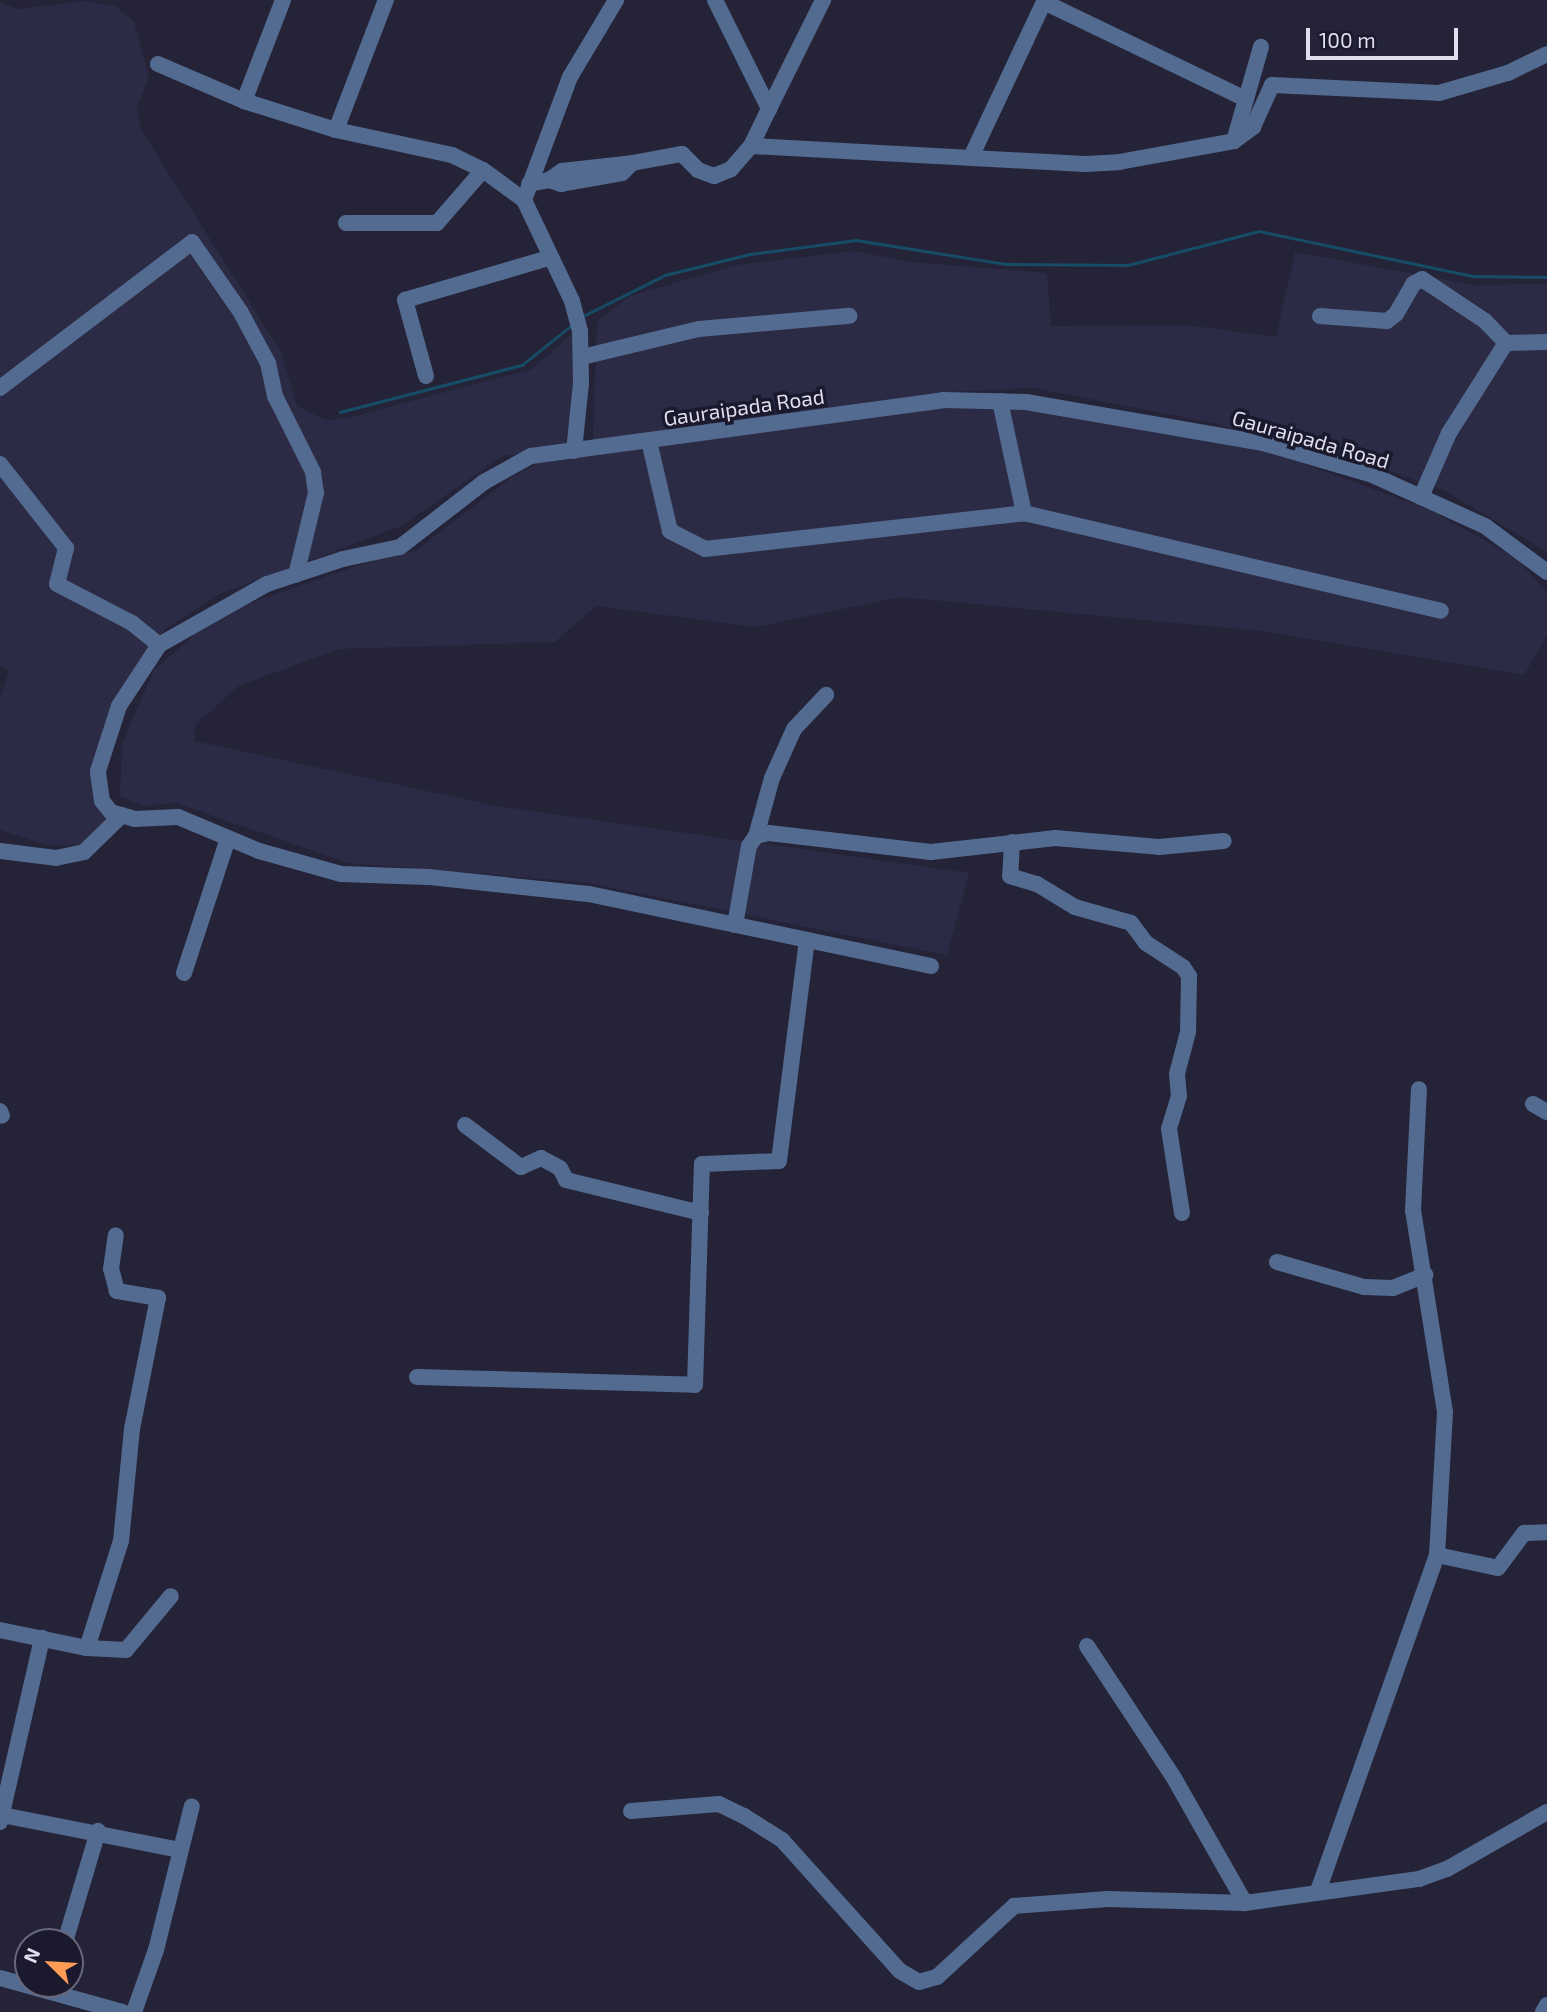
<!DOCTYPE html>
<html>
<head>
<meta charset="utf-8">
<style>
  body { margin:0 }
  #map { position:relative; width:1547px; height:2012px; overflow:hidden; background:#242338; font-family:"Exo 2",sans-serif }
  div>[style] { position:absolute }
  .built>* { inset:0; background:#2c2b45 }
  .stream>* { height:2.5px; margin:-1.25px; padding:0 1.25px; transform-origin:1.25px; border-radius:1.25px; background:#164c65 }
  .minor>* { height:16px; margin:-8px; padding:0 8px; transform-origin:8px; border-radius:8px; background:#536b90 }
  span { translate:-50% -50%; white-space:nowrap; text-align:center; line-height:1.15; -webkit-text-stroke:7px #1a192e; paint-order:stroke }
  .street-label { font-size:21px; color:#dfdfee }
  .north { position:absolute; left:14px; top:1928px; width:70px; height:70px; box-sizing:border-box; background:#1a192e; border:2px solid #69687b; border-radius:50%; rotate:294deg; font-size:19px; font-weight:700; line-height:28px; text-align:center; color:#dfdfee }
  .north::after { content:''; display:block; margin:auto; width:24px; height:32px; background:#fd9c55; clip-path:polygon(50% 0,100% 100%,50% 72%,0 100%) }
  .scale { position:absolute; left:1306px; top:28px; width:152px; height:32px; box-sizing:border-box; border:4px solid #dfdfee; border-top:0; padding-left:9px; font-size:21px; line-height:24px; white-space:nowrap; color:#dfdfee; -webkit-text-stroke:5px #1a192e; paint-order:stroke }
</style>
</head>
<body>
<div id="map">
  <div class="built">
    <i style="clip-path:polygon(85px 1px,116px 6px,134px 22px,149px 76px,137px 109px,142px 131px,281px 352px,297px 406px,326px 420px,348px 418px,532px 369px,572px 334px,574px 391px,565px 446px,503px 456px,401px 526px,217px 595px,164px 630px,130px 676px,97px 761px,109px 819px,80px 845px,46px 845px,0 830px,0 698px,9px 671px,0 666px,0 2px,17px 9px)"></i>
    <i style="clip-path:polygon(853px 251px,912px 262px,1047px 273px,1051px 326px,1187px 325px,1276px 337px,1295px 252px,1474px 285px,1547px 284px,1547px 552px,1444px 490px,1357px 459px,1209px 422px,1033px 388px,944px 392px,593px 441px,597px 321px,630px 296px,737px 265px)"></i>
    <i style="clip-path:polygon(954px 403px,1024px 407px,1272px 452px,1430px 510px,1516px 558px,1547px 592px,1547px 635px,1524px 675px,1261px 631px,900px 597px,756px 627px,596px 606px,555px 642px,339px 649px,238px 686px,196px 724px,194px 741px,497px 806px,969px 873px,947px 955px,583px 882px,348px 863px,176px 803px,142px 806px,120px 796px,122px 745px,153px 671px,218px 614px,354px 567px,415px 551px,512px 477px,544px 460px)"></i>
  </div>
  <div class="stream">
    <i style="left:583px;top:316px;width:92px;rotate:-26.6deg"></i>
    <i style="left:665px;top:275px;width:88px;rotate:-13.9deg"></i>
    <i style="left:750px;top:254px;width:107px;rotate:-7.5deg"></i>
    <i style="left:856px;top:240px;width:152px;rotate:9.1deg"></i>
    <i style="left:1006px;top:264px;width:122px;rotate:0.5deg"></i>
    <i style="left:1128px;top:265px;width:135px;rotate:-14.5deg"></i>
    <i style="left:1259px;top:231px;width:219px;rotate:11.9deg"></i>
    <i style="left:1473px;top:276px;width:74px;rotate:0.8deg"></i>
    <i style="left:340px;top:412px;width:188px;rotate:-14.5deg"></i>
    <i style="left:522px;top:365px;width:64px;rotate:-38.7deg"></i>
  </div>
  <div class="minor">
    <i style="left:283px;top:0;width:108px;rotate:111.1deg"></i>
    <i style="left:244px;top:101px;width:96px;rotate:17.5deg"></i>
    <i style="left:336px;top:130px;width:119px;rotate:12.2deg"></i>
    <i style="left:452px;top:155px;width:34px;rotate:26deg"></i>
    <i style="left:483px;top:170px;width:51px;rotate:36.2deg"></i>
    <i style="left:715px;top:0;width:122px;rotate:63.6deg"></i>
    <i style="left:769px;top:109px;width:122px;rotate:-63.6deg"></i>
    <i style="left:1044px;top:2px;width:224px;rotate:25.7deg"></i>
    <i style="left:158px;top:64px;width:94px;rotate:23.3deg"></i>
    <i style="left:336px;top:130px;width:139px;rotate:-69deg"></i>
    <i style="left:1234px;top:141px;width:98px;rotate:-74deg"></i>
    <i style="left:751px;top:146px;width:41px;rotate:-64.1deg"></i>
    <i style="left:971px;top:157px;width:174px;rotate:-64.8deg"></i>
    <i style="left:549px;top:180px;width:16px;rotate:-35deg"></i>
    <i style="left:562px;top:171px;width:70px;rotate:-6.5deg"></i>
    <i style="left:529px;top:184px;width:20px;rotate:-11deg"></i>
    <i style="left:549px;top:180px;width:13px;rotate:18deg"></i>
    <i style="left:561px;top:184px;width:62px;rotate:-10.2deg"></i>
    <i style="left:622px;top:173px;width:14px;rotate:-45deg"></i>
    <i style="left:632px;top:163px;width:51px;rotate:-10.2deg"></i>
    <i style="left:682px;top:154px;width:23px;rotate:45deg"></i>
    <i style="left:698px;top:170px;width:17px;rotate:21deg"></i>
    <i style="left:714px;top:176px;width:18px;rotate:-22deg"></i>
    <i style="left:731px;top:169px;width:30px;rotate:-49deg"></i>
    <i style="left:751px;top:146px;width:334px;rotate:3.1deg"></i>
    <i style="left:1085px;top:164px;width:34px;rotate:-3deg"></i>
    <i style="left:1119px;top:162px;width:117px;rotate:-10.3deg"></i>
    <i style="left:1234px;top:141px;width:24px;rotate:-36deg"></i>
    <i style="left:1253px;top:127px;width:46px;rotate:-65.7deg"></i>
    <i style="left:1272px;top:85px;width:167px;rotate:2.7deg"></i>
    <i style="left:1439px;top:93px;width:72px;rotate:-16.2deg"></i>
    <i style="left:1508px;top:73px;width:43px;rotate:-26deg"></i>
    <i style="left:346px;top:223px;width:91px"></i>
    <i style="left:437px;top:223px;width:70px;rotate:-49deg"></i>
    <i style="left:1320px;top:316px;width:67px;rotate:4.3deg"></i>
    <i style="left:1387px;top:321px;width:11px;rotate:-38deg"></i>
    <i style="left:1396px;top:314px;width:34px;rotate:-60deg"></i>
    <i style="left:1413px;top:284px;width:10px;rotate:-29deg"></i>
    <i style="left:1422px;top:279px;width:76px;rotate:33.7deg"></i>
    <i style="left:1485px;top:321px;width:30px;rotate:46deg"></i>
    <i style="left:1506px;top:343px;width:41px;rotate:-1.4deg"></i>
    <i style="left:582px;top:357px;width:120px;rotate:-13.5deg"></i>
    <i style="left:699px;top:329px;width:151px;rotate:-5deg"></i>
    <i style="left:426px;top:376px;width:79px;rotate:-105.4deg"></i>
    <i style="left:405px;top:300px;width:150px;rotate:-16.3deg"></i>
    <i style="left:0;top:388px;width:241px;rotate:-37.2deg"></i>
    <i style="left:192px;top:242px;width:84px;rotate:55.2deg"></i>
    <i style="left:240px;top:311px;width:59px;rotate:61.7deg"></i>
    <i style="left:268px;top:363px;width:34px;rotate:78deg"></i>
    <i style="left:275px;top:396px;width:85px;rotate:63.4deg"></i>
    <i style="left:313px;top:472px;width:21px;rotate:82deg"></i>
    <i style="left:316px;top:493px;width:84px;rotate:103.7deg"></i>
    <i style="left:1000px;top:401px;width:115px;rotate:77.9deg"></i>
    <i style="left:649px;top:441px;width:92px;rotate:76.9deg"></i>
    <i style="left:670px;top:531px;width:39px;rotate:27deg"></i>
    <i style="left:705px;top:549px;width:321px;rotate:-6.4deg"></i>
    <i style="left:1024px;top:513px;width:428px;rotate:13.2deg"></i>
    <i style="left:574px;top:451px;width:68px;rotate:-84.1deg"></i>
    <i style="left:581px;top:383px;width:52px;rotate:-91.1deg"></i>
    <i style="left:580px;top:331px;width:31px;rotate:-105deg"></i>
    <i style="left:572px;top:301px;width:112px;rotate:-115.4deg"></i>
    <i style="left:524px;top:200px;width:131px;rotate:-69.5deg"></i>
    <i style="left:570px;top:77px;width:90px;rotate:-59.1deg"></i>
    <i style="left:0;top:464px;width:107px;rotate:51.8deg"></i>
    <i style="left:66px;top:548px;width:37px;rotate:104deg"></i>
    <i style="left:57px;top:584px;width:85px;rotate:27.5deg"></i>
    <i style="left:132px;top:623px;width:35px;rotate:39deg"></i>
    <i style="left:1421px;top:497px;width:70px;rotate:-66.4deg"></i>
    <i style="left:1449px;top:433px;width:107px;rotate:-57.7deg"></i>
    <i style="left:756px;top:836px;width:60px;rotate:-74.6deg"></i>
    <i style="left:772px;top:778px;width:54px;rotate:-65.8deg"></i>
    <i style="left:794px;top:729px;width:47px;rotate:-46.7deg"></i>
    <i style="left:1012px;top:842px;width:34px;rotate:93deg"></i>
    <i style="left:1010px;top:876px;width:28px;rotate:17deg"></i>
    <i style="left:1037px;top:884px;width:44px;rotate:31.2deg"></i>
    <i style="left:1075px;top:907px;width:58px;rotate:15.9deg"></i>
    <i style="left:1131px;top:923px;width:25px;rotate:53deg"></i>
    <i style="left:1146px;top:943px;width:44px;rotate:33deg"></i>
    <i style="left:1183px;top:967px;width:11px;rotate:56deg"></i>
    <i style="left:1189px;top:976px;width:56px;rotate:91deg"></i>
    <i style="left:1188px;top:1032px;width:43px;rotate:104.7deg"></i>
    <i style="left:1177px;top:1074px;width:22px;rotate:85deg"></i>
    <i style="left:1179px;top:1096px;width:34px;rotate:107deg"></i>
    <i style="left:1169px;top:1129px;width:85px;rotate:81.2deg"></i>
    <i style="left:0;top:851px;width:56px;rotate:7.1deg"></i>
    <i style="left:56px;top:858px;width:29px;rotate:-12deg"></i>
    <i style="left:84px;top:852px;width:53px;rotate:-44.2deg"></i>
    <i style="left:735px;top:925px;width:80px;rotate:-80deg"></i>
    <i style="left:749px;top:846px;width:12px;rotate:-55deg"></i>
    <i style="left:756px;top:836px;width:13px;rotate:-13deg"></i>
    <i style="left:769px;top:833px;width:163px;rotate:6.7deg"></i>
    <i style="left:931px;top:852px;width:125px;rotate:-6.4deg"></i>
    <i style="left:1055px;top:838px;width:104px;rotate:4.9deg"></i>
    <i style="left:1159px;top:847px;width:65px;rotate:-5.3deg"></i>
    <i style="left:931px;top:966px;width:350px;rotate:-168.1deg"></i>
    <i style="left:588px;top:894px;width:161px;rotate:-173.9deg"></i>
    <i style="left:428px;top:877px;width:87px;rotate:-178deg"></i>
    <i style="left:341px;top:874px;width:85px;rotate:-164.3deg"></i>
    <i style="left:259px;top:851px;width:88px;rotate:-157.2deg"></i>
    <i style="left:178px;top:817px;width:43px;rotate:177.3deg"></i>
    <i style="left:135px;top:819px;width:25px;rotate:-164deg"></i>
    <i style="left:111px;top:812px;width:14px;rotate:-129deg"></i>
    <i style="left:102px;top:801px;width:30px;rotate:-98deg"></i>
    <i style="left:98px;top:771px;width:68px;rotate:-72.1deg"></i>
    <i style="left:119px;top:706px;width:73px;rotate:-56.7deg"></i>
    <i style="left:159px;top:645px;width:124px;rotate:-29.5deg"></i>
    <i style="left:267px;top:584px;width:80px;rotate:-18.2deg"></i>
    <i style="left:343px;top:559px;width:58px;rotate:-11.9deg"></i>
    <i style="left:400px;top:547px;width:106px;rotate:-37.7deg"></i>
    <i style="left:484px;top:482px;width:54px;rotate:-29deg"></i>
    <i style="left:531px;top:456px;width:416px;rotate:-7.7deg"></i>
    <i style="left:943px;top:400px;width:83px;rotate:1.4deg"></i>
    <i style="left:1026px;top:402px;width:241px;rotate:9.8deg"></i>
    <i style="left:1263px;top:443px;width:111px;rotate:16.2deg"></i>
    <i style="left:1370px;top:474px;width:56px;rotate:24.3deg"></i>
    <i style="left:1421px;top:497px;width:70px;rotate:24.4deg"></i>
    <i style="left:1485px;top:526px;width:77px;rotate:36.6deg"></i>
    <i style="left:184px;top:973px;width:142px;rotate:-71.9deg"></i>
    <i style="left:1533px;top:1104px;width:16px;rotate:30deg"></i>
    <i style="left:0;top:1111px;width:5px;rotate:68deg"></i>
    <i style="left:465px;top:1125px;width:70px;rotate:36.9deg"></i>
    <i style="left:521px;top:1167px;width:22px;rotate:-24deg"></i>
    <i style="left:541px;top:1158px;width:21px;rotate:28deg"></i>
    <i style="left:560px;top:1168px;width:13px;rotate:63deg"></i>
    <i style="left:566px;top:1180px;width:139px;rotate:13.7deg"></i>
    <i style="left:1277px;top:1262px;width:91px;rotate:16deg"></i>
    <i style="left:1364px;top:1287px;width:29px;rotate:2deg"></i>
    <i style="left:1393px;top:1288px;width:35px;rotate:-22deg"></i>
    <i style="left:417px;top:1377px;width:278px;rotate:1.6deg"></i>
    <i style="left:695px;top:1385px;width:221px;rotate:-88.2deg"></i>
    <i style="left:702px;top:1164px;width:77px;rotate:-2.2deg"></i>
    <i style="left:779px;top:1161px;width:223px;rotate:-82.8deg"></i>
    <i style="left:1437px;top:1555px;width:62px;rotate:12deg"></i>
    <i style="left:1498px;top:1568px;width:44px;rotate:-53.4deg"></i>
    <i style="left:1524px;top:1533px;width:23px;rotate:-2deg"></i>
    <i style="left:0;top:1630px;width:89px;rotate:11.7deg"></i>
    <i style="left:87px;top:1648px;width:112px;rotate:-72.4deg"></i>
    <i style="left:121px;top:1541px;width:113px;rotate:-84.4deg"></i>
    <i style="left:132px;top:1429px;width:134px;rotate:-78.8deg"></i>
    <i style="left:158px;top:1298px;width:42px;rotate:-170.3deg"></i>
    <i style="left:117px;top:1291px;width:23px;rotate:-105deg"></i>
    <i style="left:111px;top:1269px;width:34px;rotate:-82deg"></i>
    <i style="left:1087px;top:1646px;width:158px;rotate:56.6deg"></i>
    <i style="left:1174px;top:1778px;width:144px;rotate:60.4deg"></i>
    <i style="left:87px;top:1648px;width:39px;rotate:3deg"></i>
    <i style="left:126px;top:1650px;width:70px;rotate:-50.2deg"></i>
    <i style="left:631px;top:1811px;width:88px;rotate:-4.5deg"></i>
    <i style="left:719px;top:1804px;width:28px;rotate:26deg"></i>
    <i style="left:744px;top:1816px;width:45px;rotate:32.3deg"></i>
    <i style="left:782px;top:1840px;width:176px;rotate:48deg"></i>
    <i style="left:900px;top:1971px;width:22px;rotate:30deg"></i>
    <i style="left:919px;top:1982px;width:19px;rotate:-16deg"></i>
    <i style="left:937px;top:1977px;width:105px;rotate:-42.7deg"></i>
    <i style="left:1014px;top:1906px;width:94px;rotate:-4.3deg"></i>
    <i style="left:1108px;top:1899px;width:137px;rotate:1.7deg"></i>
    <i style="left:1245px;top:1903px;width:176px;rotate:-7.9deg"></i>
    <i style="left:1419px;top:1879px;width:30px;rotate:-20deg"></i>
    <i style="left:1447px;top:1869px;width:115px;rotate:-29.7deg"></i>
    <i style="left:2px;top:1815px;width:182px;rotate:11.1deg"></i>
    <i style="left:0;top:1822px;width:189px;rotate:-77.1deg"></i>
    <i style="left:1318px;top:1891px;width:356px;rotate:-70.5deg"></i>
    <i style="left:1437px;top:1555px;width:143px;rotate:-86.8deg"></i>
    <i style="left:1445px;top:1412px;width:204px;rotate:-99deg"></i>
    <i style="left:1413px;top:1211px;width:122px;rotate:-87.2deg"></i>
    <i style="left:65px;top:1942px;width:116px;rotate:-73.4deg"></i>
    <i style="left:0;top:1978px;width:128px;rotate:15.5deg"></i>
    <i style="left:134px;top:2012px;width:66px;rotate:-70.5deg"></i>
    <i style="left:156px;top:1950px;width:148px;rotate:-76deg"></i>
    <i style="left:1543px;top:2012px;width:8px;rotate:-60deg"></i>
  </div>
  <div class="street-label">
    <span style="left:744px;top:407px;rotate:-8deg">Gauraipada Road</span>
    <span style="left:1311px;top:439px;rotate:16deg">Gauraipada Road</span>
  </div>
  <div class="north">N</div>
  <div class="scale">100 m</div>
</div>
</body>
</html>
